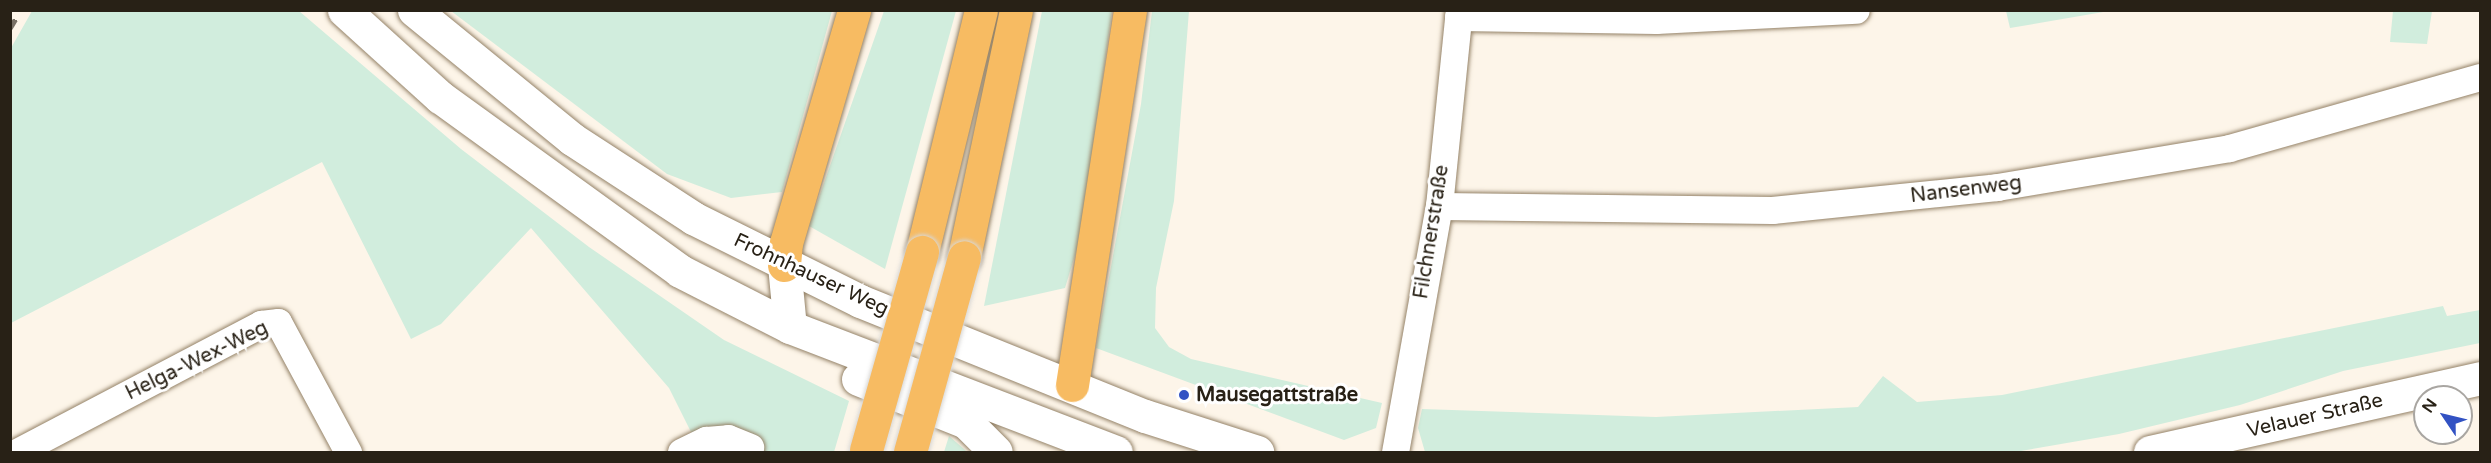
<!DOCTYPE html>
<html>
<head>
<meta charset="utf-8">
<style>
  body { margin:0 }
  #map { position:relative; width:2491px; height:463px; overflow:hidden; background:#fdf5e9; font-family:"Varela Round",sans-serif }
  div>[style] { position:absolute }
  .green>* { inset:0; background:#d1eddd }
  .roads { filter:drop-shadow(0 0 2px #948267) drop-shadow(0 0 2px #948267) }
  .minor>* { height:27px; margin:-13.5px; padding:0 13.5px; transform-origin:13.5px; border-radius:13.5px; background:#fff }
  .secondary>* { height:33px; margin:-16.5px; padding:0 16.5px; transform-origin:16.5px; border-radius:16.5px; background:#fff }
  .motorway>* { height:33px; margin:-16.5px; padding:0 16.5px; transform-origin:16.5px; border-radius:16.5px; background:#f7bb62 }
  .rail>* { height:4.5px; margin-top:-2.25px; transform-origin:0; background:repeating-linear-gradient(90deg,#787065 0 10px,transparent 0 20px) }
  .bridges { filter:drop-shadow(0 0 2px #d8d7d5) drop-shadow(0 0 2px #d8d7d5) }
  .motorway-bridge>* { height:33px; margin:-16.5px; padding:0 16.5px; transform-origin:16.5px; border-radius:16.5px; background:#f7bb62 }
  .dots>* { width:16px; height:16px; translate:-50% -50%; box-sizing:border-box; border:3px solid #fff; border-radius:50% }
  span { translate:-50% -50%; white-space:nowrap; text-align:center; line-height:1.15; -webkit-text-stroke:6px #fff; paint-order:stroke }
  .street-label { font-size:20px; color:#282116 }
  .poi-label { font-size:20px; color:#282116; font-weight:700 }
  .left { translate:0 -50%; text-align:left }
  .frame { position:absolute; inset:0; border:12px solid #282116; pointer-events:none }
  .north { position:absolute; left:2413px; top:385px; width:60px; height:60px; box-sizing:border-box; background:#fff; border:2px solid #a9a6a2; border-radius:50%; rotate:305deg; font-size:16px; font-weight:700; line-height:24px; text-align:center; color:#282116 }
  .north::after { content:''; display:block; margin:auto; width:21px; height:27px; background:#3252c3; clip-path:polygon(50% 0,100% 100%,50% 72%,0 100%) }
</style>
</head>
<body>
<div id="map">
  <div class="green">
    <i style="clip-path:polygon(32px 11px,299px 11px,461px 149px,589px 247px,724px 340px,849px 401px,834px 452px,701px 452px,669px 388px,531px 228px,441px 324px,411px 339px,322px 162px,11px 323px,11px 48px)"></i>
    <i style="clip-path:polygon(451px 11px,832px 11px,782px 192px,731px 198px,667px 174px)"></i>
    <i style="clip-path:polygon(884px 11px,956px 11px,885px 269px,809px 226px)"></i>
    <i style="clip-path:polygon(1042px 11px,1112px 11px,1080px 239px,1065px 288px,984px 306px)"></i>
    <i style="clip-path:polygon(1152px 11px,1189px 11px,1174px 201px,1156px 288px,1155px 328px,1169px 347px,1191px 359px,1382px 403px,1376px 428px,1344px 440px,1096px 348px,1141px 104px)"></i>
    <i style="clip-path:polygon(2006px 11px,2006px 10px,2109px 11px,2010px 28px)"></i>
    <i style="clip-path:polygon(2393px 11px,2432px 11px,2427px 44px,2390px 42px)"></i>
    <i style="clip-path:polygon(2443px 306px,2447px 316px,2480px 310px,2480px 343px,2343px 371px,2240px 405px,2119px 434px,2015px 452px,1425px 452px,1418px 428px,1422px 409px,1656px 417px,1858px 407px,1883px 376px,1917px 402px,2002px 395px)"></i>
    <i style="clip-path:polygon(949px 436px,964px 449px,967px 452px,944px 452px)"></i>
  </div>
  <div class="roads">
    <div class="minor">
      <i style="left:1458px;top:17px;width:198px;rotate:0.9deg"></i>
      <i style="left:1656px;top:20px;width:200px;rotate:-2.9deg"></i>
      <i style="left:1439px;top:206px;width:333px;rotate:0.7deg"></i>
      <i style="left:1772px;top:210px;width:226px;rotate:-5.8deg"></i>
      <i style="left:1997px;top:187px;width:235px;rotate:-9.5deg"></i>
      <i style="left:2229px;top:148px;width:261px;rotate:-15.8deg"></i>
      <i style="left:17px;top:452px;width:276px;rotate:-27.7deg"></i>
      <i style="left:261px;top:324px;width:17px;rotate:-7deg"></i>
      <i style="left:278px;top:322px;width:148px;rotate:61.7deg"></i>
      <i style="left:681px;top:452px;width:28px;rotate:-26deg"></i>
      <i style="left:706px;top:440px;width:22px;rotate:-5deg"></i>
      <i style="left:728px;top:438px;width:24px;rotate:22deg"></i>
      <i style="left:1395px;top:452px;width:250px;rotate:-79.9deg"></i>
      <i style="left:1439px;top:206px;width:197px;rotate:-84.2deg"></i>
    </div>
    <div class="secondary">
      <i style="left:344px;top:10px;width:130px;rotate:42.2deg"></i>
      <i style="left:440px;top:97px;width:296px;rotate:35.9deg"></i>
      <i style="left:680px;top:271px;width:123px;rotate:27deg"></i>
      <i style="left:790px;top:327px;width:349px;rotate:21deg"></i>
      <i style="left:414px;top:10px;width:204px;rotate:39.2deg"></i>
      <i style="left:572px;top:139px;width:145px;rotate:33.1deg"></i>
      <i style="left:693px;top:218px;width:186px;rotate:26.4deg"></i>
      <i style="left:860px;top:301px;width:307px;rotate:22deg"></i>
      <i style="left:1145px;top:416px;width:118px;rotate:17.8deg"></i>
      <i style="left:784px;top:265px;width:62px;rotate:84.5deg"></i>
      <i style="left:858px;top:379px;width:116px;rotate:21.7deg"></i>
      <i style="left:966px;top:422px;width:42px;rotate:45deg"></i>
      <i style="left:2150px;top:452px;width:338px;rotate:-12.6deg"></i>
    </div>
    <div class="motorway">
      <i style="left:922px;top:252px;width:249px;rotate:-76.3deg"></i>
      <i style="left:964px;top:257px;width:252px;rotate:-78.1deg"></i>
      <i style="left:784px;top:265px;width:22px;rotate:-85deg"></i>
      <i style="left:786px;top:243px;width:243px;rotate:-73.7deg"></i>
      <i style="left:1072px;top:385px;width:379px;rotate:-81.2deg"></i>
    </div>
  </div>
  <div class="rail">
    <i style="left:10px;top:28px;width:21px;rotate:-59deg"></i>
  </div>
  <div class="bridges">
    <div class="motorway-bridge">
      <i style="left:866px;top:450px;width:206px;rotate:-74.2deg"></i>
      <i style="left:910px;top:452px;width:202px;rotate:-74.5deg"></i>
    </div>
  </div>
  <div class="dots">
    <i style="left:1184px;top:395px;background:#3252c3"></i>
  </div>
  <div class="street-label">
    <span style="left:1966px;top:190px;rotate:-7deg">Nansenweg</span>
    <span style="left:1432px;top:232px;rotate:-81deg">Filchnerstraße</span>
    <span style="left:811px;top:275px;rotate:25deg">Frohnhauser Weg</span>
    <span style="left:197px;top:361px;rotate:-26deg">Helga-Wex-Weg</span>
    <span style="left:2315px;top:416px;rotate:-13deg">Velauer Straße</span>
  </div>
  <div class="poi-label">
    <span class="left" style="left:1196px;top:395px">Mausegattstraße</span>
  </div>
  <div class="frame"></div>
  <div class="north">N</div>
</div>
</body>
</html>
